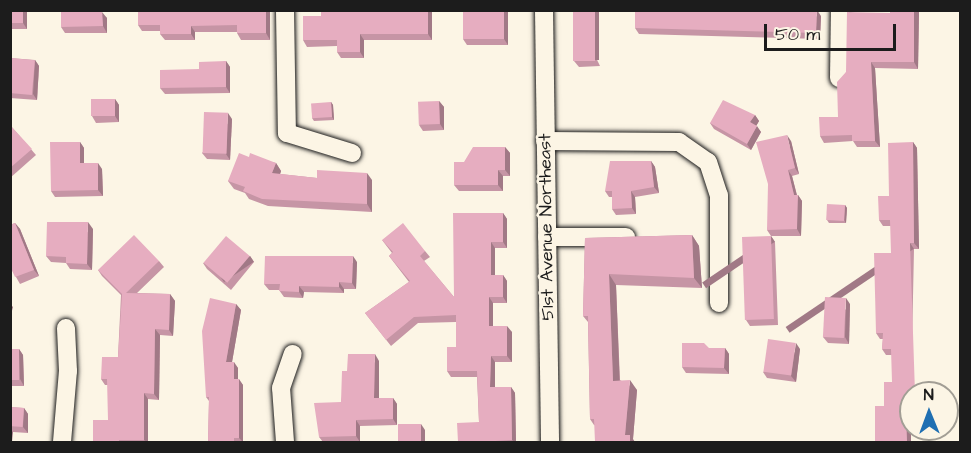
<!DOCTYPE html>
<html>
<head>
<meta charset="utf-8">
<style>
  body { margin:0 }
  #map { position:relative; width:971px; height:453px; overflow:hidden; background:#fcf5e5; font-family:"Architects Daughter",sans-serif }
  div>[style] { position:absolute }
  .roads { filter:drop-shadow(0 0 2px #1c1c1c) drop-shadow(0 0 2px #1c1c1c) }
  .minor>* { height:18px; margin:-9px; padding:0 9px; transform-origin:9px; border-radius:9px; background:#fcf5e5 }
  .wall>* { inset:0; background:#c695a5; transform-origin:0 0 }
  .shaded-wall>* { inset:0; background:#a17986; transform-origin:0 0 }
  .building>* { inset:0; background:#e6adc0; transform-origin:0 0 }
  span { translate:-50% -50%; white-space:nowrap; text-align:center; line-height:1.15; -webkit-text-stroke:5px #fcf5e5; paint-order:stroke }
  .street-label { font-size:18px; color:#1c1c1c }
  .frame { position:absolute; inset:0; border:12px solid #1c1c1c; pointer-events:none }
  .north { position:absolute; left:899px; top:381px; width:60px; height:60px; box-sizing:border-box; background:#fcf5e5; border:2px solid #a29e95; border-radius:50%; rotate:359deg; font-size:16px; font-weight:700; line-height:24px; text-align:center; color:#1c1c1c }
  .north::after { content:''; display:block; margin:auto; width:21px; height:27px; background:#1f6fb2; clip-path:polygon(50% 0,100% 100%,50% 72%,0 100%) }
  .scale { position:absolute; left:764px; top:24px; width:132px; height:27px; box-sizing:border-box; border:3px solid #1c1c1c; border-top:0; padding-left:8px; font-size:18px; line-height:21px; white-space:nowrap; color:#1c1c1c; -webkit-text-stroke:4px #fcf5e5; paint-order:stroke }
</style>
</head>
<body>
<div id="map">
  <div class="roads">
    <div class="minor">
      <i style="left:285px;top:10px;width:123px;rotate:89.1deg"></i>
      <i style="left:287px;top:133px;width:68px;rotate:17.1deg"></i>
      <i style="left:544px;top:10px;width:432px;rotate:89.2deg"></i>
      <i style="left:839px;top:78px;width:68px;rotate:-89.2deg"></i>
      <i style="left:545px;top:141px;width:134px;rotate:0.4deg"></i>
      <i style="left:679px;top:142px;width:35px;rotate:35deg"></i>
      <i style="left:708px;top:162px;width:35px;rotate:72deg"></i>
      <i style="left:719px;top:195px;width:108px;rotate:90deg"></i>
      <i style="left:547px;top:237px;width:79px"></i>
      <i style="left:62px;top:442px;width:71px;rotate:-85.2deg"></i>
      <i style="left:68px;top:371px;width:43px;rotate:-92.7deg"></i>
      <i style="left:285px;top:442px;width:54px;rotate:-94.2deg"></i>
      <i style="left:281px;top:388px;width:36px;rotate:-71deg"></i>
    </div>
  </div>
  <div class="wall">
    <i style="left:10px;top:10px;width:17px;height:19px"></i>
    <i style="clip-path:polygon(61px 10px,98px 10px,98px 12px,107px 18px,107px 33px,65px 33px,61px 27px)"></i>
    <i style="clip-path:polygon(270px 10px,270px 40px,241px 40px,237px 33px,237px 32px,195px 32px,195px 40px,165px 40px,160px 34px,160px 31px,142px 31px,138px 25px)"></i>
    <i style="clip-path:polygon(321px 10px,363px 10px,363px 12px,391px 12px,432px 10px,432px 40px,364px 40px,364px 58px,341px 58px,337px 52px,337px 46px,307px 47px,303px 40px,321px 16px)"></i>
    <i style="clip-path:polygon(463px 10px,508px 10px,508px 45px,467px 45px,463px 39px)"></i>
    <i style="clip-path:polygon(573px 10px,600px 66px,579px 67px,574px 61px)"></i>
    <i style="clip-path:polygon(890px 10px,917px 10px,919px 12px,918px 69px,875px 68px,880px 147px,857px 147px,853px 141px,824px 143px,820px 136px,838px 117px,846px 72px,890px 13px)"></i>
    <i style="clip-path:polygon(821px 16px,820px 39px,639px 34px,635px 28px)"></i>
    <i style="clip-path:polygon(10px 58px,35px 60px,39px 66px,37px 100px,10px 98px)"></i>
    <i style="clip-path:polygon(226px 61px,230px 67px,230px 93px,165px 94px,160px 88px,199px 69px)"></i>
    <i style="clip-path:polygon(115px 99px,119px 105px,119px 122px,96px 123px,92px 116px)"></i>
    <i style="clip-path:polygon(439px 101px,444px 107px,444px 130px,423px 131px,419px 125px)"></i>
    <i style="clip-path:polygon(331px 102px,333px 105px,334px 120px,314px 121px,312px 118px)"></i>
    <i style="clip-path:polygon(755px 115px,759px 121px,756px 126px,761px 132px,751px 150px,714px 129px,710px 123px)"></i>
    <i style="clip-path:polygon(232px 119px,230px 160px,207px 159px,202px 153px)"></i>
    <i style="clip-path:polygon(10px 125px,36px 155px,10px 178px)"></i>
    <i style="clip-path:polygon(791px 141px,799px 174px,792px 176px,797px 195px,798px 195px,802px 201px,801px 236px,771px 236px,775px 242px,778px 325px,750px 326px,746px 320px,771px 236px,767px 230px)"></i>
    <i style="clip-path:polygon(80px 142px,84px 148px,84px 163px,102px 169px,103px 196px,55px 197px,51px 191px)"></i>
    <i style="clip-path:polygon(913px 142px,917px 148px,919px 249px,914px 249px,911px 393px,911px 442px,875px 442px,884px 406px,892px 382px,892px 355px,886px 355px,882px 349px,883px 339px,880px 339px,876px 333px,891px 253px,891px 226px,883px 226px,879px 220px)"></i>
    <i style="clip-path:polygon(505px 147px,510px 153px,510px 176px,503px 176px,503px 191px,459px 191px,454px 185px)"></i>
    <i style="clip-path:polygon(249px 157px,276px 163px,281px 171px,280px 174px,317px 178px,372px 180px,372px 212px,268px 206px,249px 199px,245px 193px,234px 189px,228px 181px)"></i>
    <i style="clip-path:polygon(651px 161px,655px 167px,659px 193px,635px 197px,636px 214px,616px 215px,612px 209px,612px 197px,609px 197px,605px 191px)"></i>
    <i style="clip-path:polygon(845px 205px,847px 208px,846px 223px,829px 223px,827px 220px)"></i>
    <i style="clip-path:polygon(503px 213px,507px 219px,507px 248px,495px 248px,495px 275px,503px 275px,507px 281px,507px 303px,493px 303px,493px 326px,512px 332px,512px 362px,495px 362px,495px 387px,511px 387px,515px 393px,516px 442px,458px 442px,479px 422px,477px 377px,451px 377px,447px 371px,456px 347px,456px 322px,418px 323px,391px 346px,365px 313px,409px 282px,389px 256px,392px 253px,382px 240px,425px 251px,430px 257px,424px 261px,454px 297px)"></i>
    <i style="clip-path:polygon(15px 223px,20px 229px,39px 276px,20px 284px,12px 270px,10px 271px,10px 225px)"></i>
    <i style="clip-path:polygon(93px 229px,92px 270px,70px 269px,66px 263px,51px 262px,46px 256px)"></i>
    <i style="clip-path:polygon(692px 235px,699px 246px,702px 288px,616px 285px,620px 380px,637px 390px,633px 439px,594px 425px,590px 419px,588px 322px,583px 316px,585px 238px)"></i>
    <i style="clip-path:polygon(250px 256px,254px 262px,231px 290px,207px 269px,203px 263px)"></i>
    <i style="clip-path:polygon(159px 261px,164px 267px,137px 293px,170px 294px,175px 301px,173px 336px,160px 335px,159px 400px,148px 399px,148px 442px,93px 442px,108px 420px,108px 385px,105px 385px,101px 379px,118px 357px,121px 295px,102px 276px,98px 270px)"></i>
    <i style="clip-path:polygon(357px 262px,356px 289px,344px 289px,344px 293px,304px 292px,303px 298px,284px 297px,279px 290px,269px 290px,264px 284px)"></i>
    <i style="clip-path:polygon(236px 304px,241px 310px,232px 362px,238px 368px,238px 379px,243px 385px,243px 442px,208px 442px,209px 401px,206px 397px)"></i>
    <i style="clip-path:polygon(850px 304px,849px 344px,828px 343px,823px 337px)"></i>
    <i style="clip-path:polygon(709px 348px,725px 348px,729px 354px,729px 374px,686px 373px,682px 367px)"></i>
    <i style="clip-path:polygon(10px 349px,19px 349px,23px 355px,24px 386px,10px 386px)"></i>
    <i style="clip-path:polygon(800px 349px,796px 382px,767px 378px,763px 372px)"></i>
    <i style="clip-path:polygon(379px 361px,379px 398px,393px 398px,397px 404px,397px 425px,360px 426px,360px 442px,323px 442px,319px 437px,341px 402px,347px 371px)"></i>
    <i style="clip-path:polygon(10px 407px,24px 408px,28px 414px,28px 433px,13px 432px,10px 442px)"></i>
  </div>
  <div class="shaded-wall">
    <i style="clip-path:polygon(23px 10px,27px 10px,27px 29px,23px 23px)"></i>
    <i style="clip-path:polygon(266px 10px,270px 10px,270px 40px,266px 33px)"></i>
    <i style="clip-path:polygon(428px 10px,432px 10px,432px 40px,428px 34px)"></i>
    <i style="clip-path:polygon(504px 10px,508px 10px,508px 45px,504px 39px)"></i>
    <i style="left:595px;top:10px;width:4px;height:50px"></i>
    <i style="clip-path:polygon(817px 10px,821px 16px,820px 39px,816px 33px)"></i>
    <i style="clip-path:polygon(914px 10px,917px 10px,919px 12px,918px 69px,914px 62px)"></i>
    <i style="clip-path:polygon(102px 12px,107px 18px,107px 33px,103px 26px)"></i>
    <i style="clip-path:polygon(191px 26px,195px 32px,195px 40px,191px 34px)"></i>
    <i style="clip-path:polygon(360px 34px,364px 40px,364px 58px,360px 52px)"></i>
    <i style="clip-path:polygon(35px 60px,39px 66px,37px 100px,33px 94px)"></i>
    <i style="clip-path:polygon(226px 61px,230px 67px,230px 93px,226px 87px)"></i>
    <i style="clip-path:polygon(871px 62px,875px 68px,880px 147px,875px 141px)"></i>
    <i style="clip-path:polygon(115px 99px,119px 105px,119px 122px,115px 116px)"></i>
    <i style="clip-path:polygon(439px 101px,444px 107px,444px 130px,440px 124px)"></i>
    <i style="clip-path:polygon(331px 102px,333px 105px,334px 120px,332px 117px)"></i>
    <i style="clip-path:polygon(228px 113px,232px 119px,230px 160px,226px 154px)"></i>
    <i style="clip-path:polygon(755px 115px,759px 121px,755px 128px,750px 122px)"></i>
    <i style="clip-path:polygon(757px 126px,761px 132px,751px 150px,747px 144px)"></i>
    <i style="clip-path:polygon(787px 135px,791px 141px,799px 174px,795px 168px)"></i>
    <i style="clip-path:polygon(80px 142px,84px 148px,84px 169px,80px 163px)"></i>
    <i style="clip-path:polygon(913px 142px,917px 148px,919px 249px,914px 243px)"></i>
    <i style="clip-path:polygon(505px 147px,510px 153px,510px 176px,505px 170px)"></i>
    <i style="clip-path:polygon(651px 161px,655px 167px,659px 193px,654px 187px)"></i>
    <i style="clip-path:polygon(98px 163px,102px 169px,103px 196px,98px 190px)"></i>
    <i style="clip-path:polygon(276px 163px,281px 171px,278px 181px,272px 173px)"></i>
    <i style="clip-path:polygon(498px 170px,503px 176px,503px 191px,498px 185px)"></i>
    <i style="clip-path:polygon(788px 170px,792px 176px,798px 200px,798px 195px,802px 201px,801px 236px,797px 229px,794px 195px)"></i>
    <i style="clip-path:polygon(367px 173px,372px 180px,372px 212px,367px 204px)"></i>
    <i style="clip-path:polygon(631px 191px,635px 197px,636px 214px,632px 208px)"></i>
    <i style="clip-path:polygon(845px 205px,847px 208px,846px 223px,844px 220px)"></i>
    <i style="clip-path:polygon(503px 213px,507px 219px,507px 248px,503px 242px)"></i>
    <i style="clip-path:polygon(88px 222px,93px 229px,92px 270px,87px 264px)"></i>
    <i style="clip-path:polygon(15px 223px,20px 229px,39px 276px,34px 270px)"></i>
    <i style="clip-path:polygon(692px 235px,699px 246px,702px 288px,694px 278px)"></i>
    <i style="left:771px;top:236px;width:7px;height:83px;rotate:56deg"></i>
    <i style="clip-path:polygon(491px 242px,495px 248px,495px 281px,491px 275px)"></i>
    <i style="left:910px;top:243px;width:7px;height:150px;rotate:56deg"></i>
    <i style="left:250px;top:256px;width:7px;height:36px;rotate:56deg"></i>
    <i style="clip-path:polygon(353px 256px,357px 262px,356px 289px,352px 283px)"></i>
    <i style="clip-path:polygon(609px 274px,616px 285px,620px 391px,613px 381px)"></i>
    <i style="clip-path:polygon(503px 275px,507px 281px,507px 303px,503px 297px)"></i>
    <i style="clip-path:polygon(339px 282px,344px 289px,344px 293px,339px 287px)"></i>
    <i style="clip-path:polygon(299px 286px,304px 292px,303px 298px,299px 292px)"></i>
    <i style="clip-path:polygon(170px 294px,175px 301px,173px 336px,169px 330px)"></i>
    <i style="clip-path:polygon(489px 297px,493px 303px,493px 332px,489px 326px)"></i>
    <i style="clip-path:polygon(846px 298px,850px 304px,849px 344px,845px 337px)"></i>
    <i style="clip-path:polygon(10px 304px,13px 307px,10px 318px)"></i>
    <i style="clip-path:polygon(236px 304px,241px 310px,231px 368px,226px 362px)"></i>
    <i style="clip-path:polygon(507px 326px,512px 332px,512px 362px,507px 356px)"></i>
    <i style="clip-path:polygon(155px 329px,160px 335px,159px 400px,154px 394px)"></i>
    <i style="clip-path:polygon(796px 343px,800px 349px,796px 382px,791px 376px)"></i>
    <i style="clip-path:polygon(725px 348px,729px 354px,729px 374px,724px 368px)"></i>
    <i style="clip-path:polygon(19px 349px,23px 355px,24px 386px,20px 379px)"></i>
    <i style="clip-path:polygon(375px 354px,379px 361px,379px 404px,374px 398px)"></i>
    <i style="clip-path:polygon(491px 356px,495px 362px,495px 394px,490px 387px)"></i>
    <i style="clip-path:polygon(234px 362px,238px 368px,238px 385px,234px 379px)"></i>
    <i style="clip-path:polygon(239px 379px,243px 385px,243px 442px,239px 438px)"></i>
    <i style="clip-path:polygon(630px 380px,637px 390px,633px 439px,635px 442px,630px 442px,625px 435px)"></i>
    <i style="clip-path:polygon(511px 387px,515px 393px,516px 442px,514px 442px,512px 440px)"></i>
    <i style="clip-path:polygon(144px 393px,148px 399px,148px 442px,146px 442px,144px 440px)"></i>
    <i style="clip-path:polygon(393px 398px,397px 404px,397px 425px,393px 419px)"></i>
    <i style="clip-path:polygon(24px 408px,28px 414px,28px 433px,23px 427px)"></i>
    <i style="clip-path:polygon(906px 418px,911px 424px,911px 442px,907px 442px)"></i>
    <i style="clip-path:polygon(356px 420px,360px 426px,360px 442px,356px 436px)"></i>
    <i style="clip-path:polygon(421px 424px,425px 430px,425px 442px,421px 442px)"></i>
    <i style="clip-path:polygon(10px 429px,13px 432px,12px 442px,10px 442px)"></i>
  </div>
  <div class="building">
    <i style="left:10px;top:10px;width:13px;height:13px"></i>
    <i style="clip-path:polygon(61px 10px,95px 10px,96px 12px,102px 12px,103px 26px,61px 27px)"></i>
    <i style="clip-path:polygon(138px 10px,266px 10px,266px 33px,237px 33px,237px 25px,191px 26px,191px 34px,160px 34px,160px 25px,138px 25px)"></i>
    <i style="clip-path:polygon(321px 10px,359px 10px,359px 12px,391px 12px,391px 10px,428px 10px,428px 34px,360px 34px,360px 52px,337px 52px,337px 40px,303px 40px,303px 16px,321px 16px)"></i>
    <i style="left:463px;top:10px;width:41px;height:29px"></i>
    <i style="left:573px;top:10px;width:22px;height:51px"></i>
    <i style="clip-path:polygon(635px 10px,817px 10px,816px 33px,635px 28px)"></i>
    <i style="clip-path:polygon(890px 10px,914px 10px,914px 62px,871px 62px,875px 141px,852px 141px,852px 135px,820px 136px,819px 117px,838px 117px,837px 82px,846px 72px,847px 12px,890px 13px)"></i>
    <i style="left:10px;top:58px;width:25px;height:35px;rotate:5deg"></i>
    <i style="clip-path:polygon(226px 61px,226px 87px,160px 88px,160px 70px,199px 69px,199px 62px)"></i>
    <i style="left:115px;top:99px;width:17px;height:24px;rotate:90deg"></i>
    <i style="clip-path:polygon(723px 100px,755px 115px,750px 122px,757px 126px,747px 144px,710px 123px)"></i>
    <i style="left:439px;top:101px;width:23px;height:21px;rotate:88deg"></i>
    <i style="left:331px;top:102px;width:15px;height:20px;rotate:86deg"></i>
    <i style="left:204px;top:112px;width:24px;height:41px;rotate:2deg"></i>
    <i style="clip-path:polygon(10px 125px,32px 149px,10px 168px)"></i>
    <i style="clip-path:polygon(787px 135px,795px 168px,788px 170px,794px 195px,798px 195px,797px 229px,767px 230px,768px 184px,756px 142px)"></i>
    <i style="clip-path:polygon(50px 142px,80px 142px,80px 163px,98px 163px,98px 190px,51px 191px)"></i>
    <i style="clip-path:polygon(913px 142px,914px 243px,910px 243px,915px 393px,911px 393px,911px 418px,906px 418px,907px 442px,875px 442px,875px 406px,884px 406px,884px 382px,892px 382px,891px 349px,882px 349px,883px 333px,876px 333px,874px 253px,891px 253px,890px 220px,879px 220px,878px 196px,889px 196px,888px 143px)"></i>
    <i style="clip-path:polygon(473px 147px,505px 147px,505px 170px,498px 170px,498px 185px,454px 185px,454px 162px,464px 162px)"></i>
    <i style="clip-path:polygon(239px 153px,249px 157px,250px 153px,276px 163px,272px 173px,317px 178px,317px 170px,367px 173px,367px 204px,262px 199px,243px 191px,245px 187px,228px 181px)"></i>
    <i style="clip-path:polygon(610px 161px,651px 161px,654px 187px,631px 191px,632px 208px,612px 209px,612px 191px,605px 191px)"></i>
    <i style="left:827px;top:204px;width:18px;height:16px;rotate:3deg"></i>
    <i style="clip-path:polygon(453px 213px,503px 213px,503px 242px,491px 242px,491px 275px,503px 275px,503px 297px,489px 297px,489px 326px,507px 326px,507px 356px,491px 356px,490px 387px,511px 387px,512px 440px,495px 441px,495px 442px,458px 442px,457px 423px,479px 422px,477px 371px,447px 371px,447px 347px,456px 347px,456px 315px,414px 317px,386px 340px,365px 313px,410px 281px,389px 256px,393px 252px,382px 240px,403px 223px,425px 251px,420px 256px,454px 297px)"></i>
    <i style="clip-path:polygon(47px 222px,88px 222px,87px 264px,66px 263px,66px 257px,46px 256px)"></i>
    <i style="clip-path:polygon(15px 223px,34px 270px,15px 277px,10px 266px,10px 225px)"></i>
    <i style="clip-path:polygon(134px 235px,159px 261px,126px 293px,170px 294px,169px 330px,155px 329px,154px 394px,144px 393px,144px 440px,119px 440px,119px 442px,93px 442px,93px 420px,108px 420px,107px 379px,101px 379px,102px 357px,118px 357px,122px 294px,98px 270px)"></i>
    <i style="clip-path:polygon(692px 235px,694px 278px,609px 274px,613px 381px,630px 380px,625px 435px,630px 435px,630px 442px,595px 442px,594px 419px,590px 419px,588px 316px,583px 316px,585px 238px)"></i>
    <i style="left:226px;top:236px;width:31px;height:35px;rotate:40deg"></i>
    <i style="left:771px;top:236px;width:83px;height:29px;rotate:88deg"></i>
    <i style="clip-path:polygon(265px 256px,353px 256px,352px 283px,339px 282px,339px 287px,299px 286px,299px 292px,279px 291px,280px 284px,264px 284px)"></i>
    <i style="left:825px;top:297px;width:21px;height:40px;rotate:3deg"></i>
    <i style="clip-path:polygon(210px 298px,236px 304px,226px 362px,234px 362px,234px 379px,239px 379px,239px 438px,234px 438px,234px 442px,208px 442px,209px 397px,206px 397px,202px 331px)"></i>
    <i style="left:768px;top:339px;width:28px;height:33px;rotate:8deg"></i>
    <i style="clip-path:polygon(682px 343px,704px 343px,709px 348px,725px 348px,724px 368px,682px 367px)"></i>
    <i style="left:10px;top:349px;width:9px;height:31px"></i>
    <i style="clip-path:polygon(348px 354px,375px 354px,374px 398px,393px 398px,393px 419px,356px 420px,356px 436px,319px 437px,314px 403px,341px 402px,342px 371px,347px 371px)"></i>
    <i style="left:10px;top:407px;width:14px;height:19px;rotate:4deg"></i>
    <i style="left:421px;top:424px;width:18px;height:23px;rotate:90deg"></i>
  </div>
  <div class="street-label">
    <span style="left:547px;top:227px;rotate:-91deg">51st Avenue Northeast</span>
  </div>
  <div class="frame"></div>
  <div class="north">N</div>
  <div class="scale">50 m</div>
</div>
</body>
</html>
